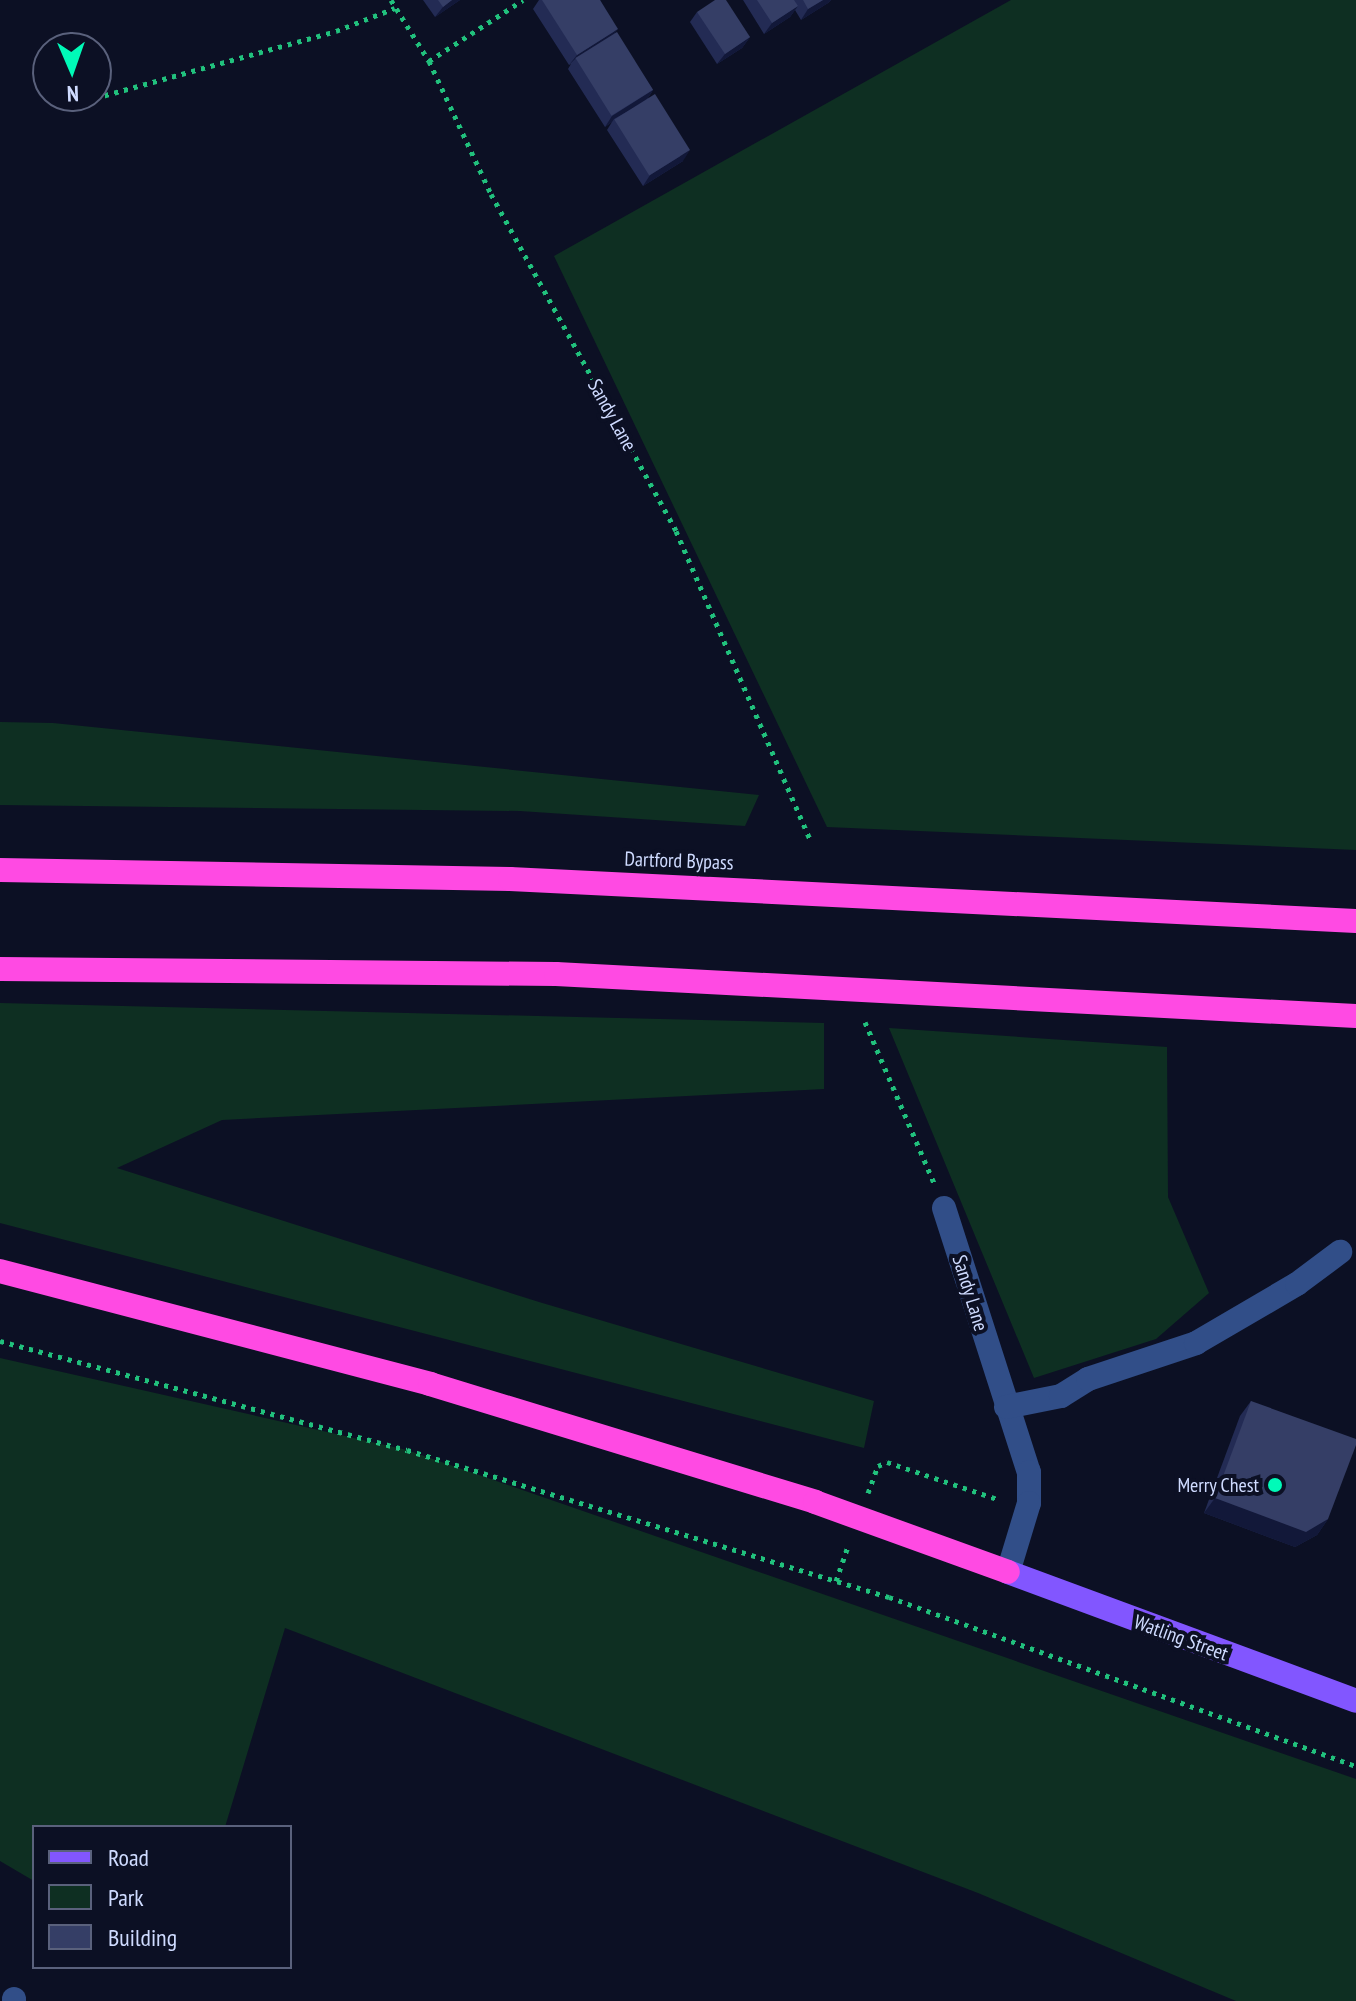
<!DOCTYPE html>
<html>
<head>
<meta charset="utf-8">
<style>
  body { margin:0 }
  #map { position:relative; width:1356px; height:2001px; overflow:hidden; background:#0c1024; font-family:"PT Sans Narrow",sans-serif }
  div>[style] { position:absolute }
  .green>* { inset:0; background:#0e2f22 }
  .path>* { height:5px; margin-top:-2.5px; transform-origin:0; background:repeating-linear-gradient(90deg,#21c17d 0 4px,transparent 0 10px) }
  .minor>* { height:24px; margin:-12px; padding:0 12px; transform-origin:12px; border-radius:12px; background:#314e88 }
  .major>* { height:24px; margin:-12px; padding:0 12px; transform-origin:12px; border-radius:12px; background:#8256ff }
  .highway>* { height:24px; margin:-12px; padding:0 12px; transform-origin:12px; border-radius:12px; background:#ff4ae3 }
  .wall>* { inset:0; background:#232b54 }
  .shaded-wall>* { inset:0; background:#121839 }
  .building>* { inset:0; background:#353e66; transform-origin:0 0 }
  .dots>* { width:22px; height:22px; translate:-50% -50%; box-sizing:border-box; border:4px solid #0c1024; border-radius:50% }
  span { translate:-50% -50%; white-space:nowrap; text-align:center; line-height:1.15; -webkit-text-stroke:8px #0c1024; paint-order:stroke }
  .street-label { font-size:20px; color:#cfdbff }
  .poi-label { font-size:20px; color:#cfdbff }
  .right { translate:-100% -50%; text-align:right }
  .legend { position:absolute; left:32px; top:1825px; width:260px; height:144px; box-sizing:border-box; background:#0c1024; border:2px solid #5a617c; margin:0; padding:10px 14px; list-style:none; font-size:24px; color:#cfdbff }
  .legend li { display:flex; align-items:center; gap:16px; height:40px }
  .legend b { width:40px; border:2px solid #5a617c }
  .north { position:absolute; left:32px; top:32px; width:80px; height:80px; box-sizing:border-box; background:#0c1024; border:2px solid #5a617c; border-radius:50%; rotate:178deg; font-size:22px; font-weight:700; line-height:32px; text-align:center; color:#cfdbff }
  .north::after { content:''; display:block; margin:auto; width:28px; height:36px; background:#00fab8; clip-path:polygon(50% 0,100% 100%,50% 72%,0 100%) }
</style>
</head>
<body>
<div id="map">
  <div class="green">
    <i style="clip-path:polygon(1011px 0,1356px 0,1356px 850px,827px 827px,554px 256px)"></i>
    <i style="clip-path:polygon(0 722px,53px 723px,759px 795px,745px 826px,520px 811px,0 805px)"></i>
    <i style="clip-path:polygon(0 1003px,824px 1023px,824px 1089px,222px 1120px,117px 1168px,539px 1302px,874px 1401px,864px 1448px,0 1223px)"></i>
    <i style="clip-path:polygon(889px 1028px,1167px 1047px,1168px 1197px,1209px 1293px,1156px 1339px,1034px 1378px)"></i>
    <i style="clip-path:polygon(0 1358px,407px 1450px,1356px 1779px,1356px 2001px,1236px 2001px,978px 1893px,285px 1628px,225px 1827px,34px 1827px,34px 1881px,0 1861px)"></i>
  </div>
  <div class="path">
    <i style="left:391px;top:0;width:72px;rotate:58.1deg"></i>
    <i style="left:429px;top:61px;width:147px;rotate:65deg"></i>
    <i style="left:491px;top:194px;width:384px;rotate:61.2deg"></i>
    <i style="left:676px;top:531px;width:338px;rotate:66.5deg"></i>
    <i style="left:429px;top:61px;width:112px;rotate:-33deg"></i>
    <i style="left:95px;top:98px;width:250px;rotate:-15.5deg"></i>
    <i style="left:336px;top:31px;width:63px;rotate:-21.3deg"></i>
    <i style="left:865px;top:1022px;width:175px;rotate:66.8deg"></i>
    <i style="left:0;top:1341px;width:421px;rotate:15deg"></i>
    <i style="left:407px;top:1450px;width:504px;rotate:16.96deg"></i>
    <i style="left:889px;top:1597px;width:497px;rotate:19.9deg"></i>
    <i style="left:868px;top:1493px;width:29px;rotate:-70deg"></i>
    <i style="left:878px;top:1466px;width:10px;rotate:-24deg"></i>
    <i style="left:887px;top:1462px;width:119px;rotate:18.6deg"></i>
    <i style="left:836px;top:1581px;width:39px;rotate:-71deg"></i>
  </div>
  <div class="minor">
    <i style="left:944px;top:1208px;width:277px;rotate:72.2deg"></i>
    <i style="left:1029px;top:1472px;width:31px;rotate:90deg"></i>
    <i style="left:1029px;top:1503px;width:72px;rotate:106.9deg"></i>
    <i style="left:1006px;top:1407px;width:56px;rotate:-11.3deg"></i>
    <i style="left:1061px;top:1396px;width:32px;rotate:-32deg"></i>
    <i style="left:1088px;top:1379px;width:114px;rotate:-18.4deg"></i>
    <i style="left:1196px;top:1343px;width:117px;rotate:-30.3deg"></i>
    <i style="left:1297px;top:1284px;width:54px;rotate:-36.7deg"></i>
    <i style="left:14px;top:1999px;width:2px;rotate:90deg"></i>
  </div>
  <div class="major">
    <i style="left:1008px;top:1572px;width:371px;rotate:20.3deg"></i>
  </div>
  <div class="highway">
    <i style="left:0;top:870px;width:510px;rotate:1.01deg"></i>
    <i style="left:510px;top:879px;width:847px;rotate:2.84deg"></i>
    <i style="left:0;top:969px;width:556px;rotate:0.52deg"></i>
    <i style="left:556px;top:974px;width:801px;rotate:3.01deg"></i>
    <i style="left:0;top:1271px;width:445px;rotate:14.7deg"></i>
    <i style="left:430px;top:1384px;width:403px;rotate:17deg"></i>
    <i style="left:815px;top:1502px;width:205px;rotate:19.9deg"></i>
  </div>
  <div class="wall">
    <i style="clip-path:polygon(423px 0,460px 0,435px 17px)"></i>
    <i style="clip-path:polygon(539px 0,600px 0,615px 33px,653px 90px,648px 98px,683px 161px,643px 186px,607px 130px,612px 122px,605px 127px,568px 69px,571px 64px,569px 65px,533px 9px)"></i>
    <i style="clip-path:polygon(743px 0,831px 0,828px 3px,801px 20px,795px 10px,790px 17px,764px 34px)"></i>
    <i style="clip-path:polygon(697px 12px,750px 37px,742px 48px,717px 64px,690px 22px)"></i>
    <i style="clip-path:polygon(1251px 1401px,1328px 1519px,1317px 1535px,1295px 1547px,1204px 1513px,1240px 1416px)"></i>
  </div>
  <div class="shaded-wall">
    <i style="clip-path:polygon(452px 0,460px 0,435px 17px,443px 7px)"></i>
    <i style="clip-path:polygon(823px 0,831px 0,828px 3px,801px 20px,808px 9px)"></i>
    <i style="clip-path:polygon(798px 6px,790px 17px,764px 34px,772px 23px)"></i>
    <i style="clip-path:polygon(618px 29px,611px 39px,576px 58px,569px 65px,577px 55px)"></i>
    <i style="clip-path:polygon(750px 37px,742px 48px,717px 64px,725px 54px)"></i>
    <i style="clip-path:polygon(653px 90px,646px 101px,614px 119px,612px 122px,605px 127px,612px 116px)"></i>
    <i style="clip-path:polygon(690px 150px,683px 161px,643px 186px,650px 175px)"></i>
    <i style="clip-path:polygon(1215px 1498px,1328px 1519px,1317px 1535px,1295px 1547px,1204px 1513px)"></i>
  </div>
  <div class="building">
    <i style="clip-path:polygon(438px 0,452px 0,443px 7px)"></i>
    <i style="clip-path:polygon(542px 0,600px 0,618px 29px,577px 55px)"></i>
    <i style="clip-path:polygon(715px 0,726px 0,750px 37px,725px 54px,697px 12px)"></i>
    <i style="clip-path:polygon(757px 0,794px 0,798px 6px,772px 23px)"></i>
    <i style="clip-path:polygon(803px 0,823px 0,808px 9px)"></i>
    <i style="left:617px;top:32px;width:68px;height:49px;rotate:58deg"></i>
    <i style="left:655px;top:94px;width:66px;height:48px;rotate:58deg"></i>
    <i style="clip-path:polygon(1251px 1401px,1356px 1439px,1356px 1445px,1328px 1519px,1306px 1532px,1215px 1498px)"></i>
  </div>
  <div class="dots">
    <i style="left:1275px;top:1485px;background:#00fab8"></i>
  </div>
  <div class="street-label">
    <span style="left:612px;top:415px;rotate:61deg">Sandy Lane</span>
    <span style="left:679px;top:861px;rotate:2deg">Dartford Bypass</span>
    <span style="left:970px;top:1293px;rotate:73deg">Sandy Lane</span>
    <span style="left:1181px;top:1638px;rotate:20deg">Watling Street</span>
  </div>
  <div class="poi-label">
    <span class="right" style="left:1259px;top:1485px">Merry Chest</span>
  </div>
  <ul class="legend">
  <li><b style="height:10px;background:#8256ff"></b>Road</li>
  <li><b style="height:22px;background:#0e2f22"></b>Park</li>
  <li><b style="height:22px;background:#353e66"></b>Building</li>
  </ul>
  <div class="north">N</div>
</div>
</body>
</html>
